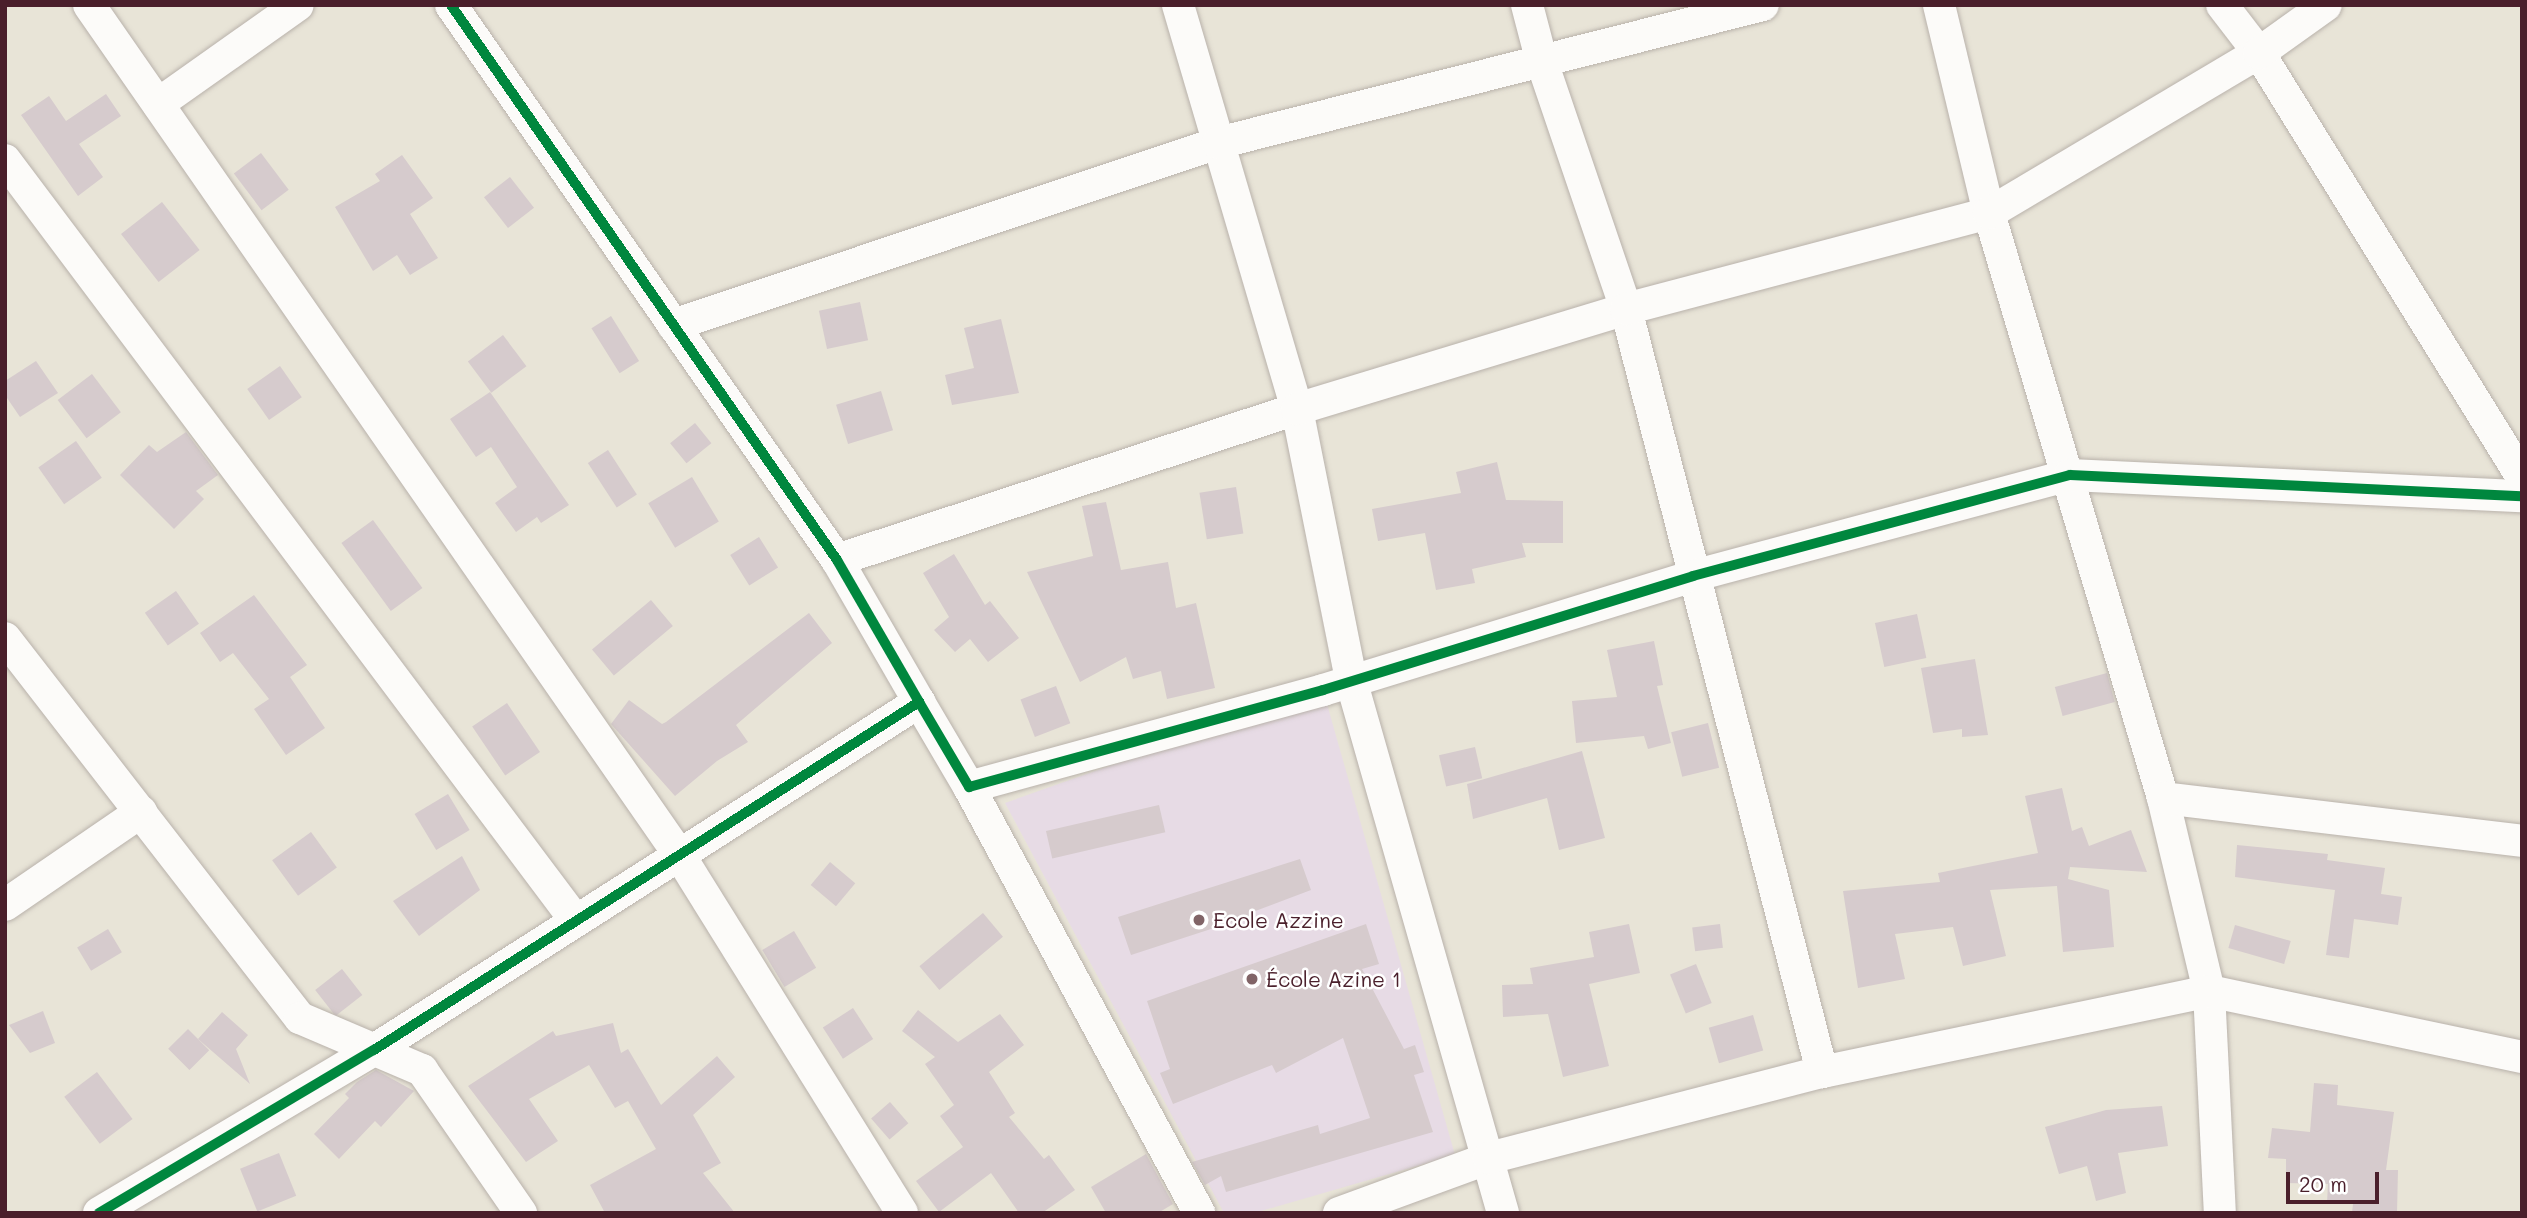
<!DOCTYPE html>
<html>
<head>
<meta charset="utf-8">
<style>
  body { margin:0 }
  #map { position:relative; width:2527px; height:1218px; overflow:hidden; background:#e8e4d7; font-family:Mali,sans-serif }
  div>[style] { position:absolute }
  .built>* { inset:0; background:#e7dbe5 }
  .building>* { inset:0; background:#d6cbcd; transform-origin:0 0 }
  .roads { filter:drop-shadow(0 0 2px #b9b2ab) drop-shadow(0 0 2px #b9b2ab) }
  .street>* { height:32px; margin:-16px; padding:0 16px; transform-origin:16px; border-radius:16px; background:#fcfbf9 }
  .cycleway>* { height:10px; margin:-5px; padding:0 5px; transform-origin:5px; border-radius:5px; background:#00873e }
  .dots>* { width:19px; height:19px; translate:-50% -50%; box-sizing:border-box; border:4px solid #fff; border-radius:50% }
  span { translate:-50% -50%; white-space:nowrap; text-align:center; line-height:1.15; -webkit-text-stroke:5px #fff; paint-order:stroke }
  .poi-label { font-size:21px; color:#4a1f2b }
  .left { translate:0 -50%; text-align:left }
  .frame { position:absolute; inset:0; border:7px solid #4a1f2b; pointer-events:none }
  .scale { position:absolute; left:2286px; top:1172px; width:93px; height:32px; box-sizing:border-box; border:4px solid #4a1f2b; border-top:0; padding-left:9px; font-size:21px; line-height:24px; white-space:nowrap; color:#4a1f2b; -webkit-text-stroke:5px #fff; paint-order:stroke }
</style>
</head>
<body>
<div id="map">
  <div class="built">
    <i style="clip-path:polygon(1323px 690px,1455px 1155px,1254px 1213px,1224px 1213px,1005px 803px)"></i>
  </div>
  <div class="building">
    <i style="clip-path:polygon(106px 94px,121px 116px,79px 144px,103px 177px,78px 196px,21px 115px,49px 96px,66px 121px)"></i>
    <i style="left:261px;top:153px;width:46px;height:34px;rotate:53deg"></i>
    <i style="clip-path:polygon(402px 155px,433px 198px,410px 214px,438px 258px,410px 275px,397px 255px,373px 271px,335px 207px,380px 181px,375px 174px)"></i>
    <i style="left:510px;top:177px;width:39px;height:33px;rotate:52deg"></i>
    <i style="left:162px;top:202px;width:61px;height:52px;rotate:52deg"></i>
    <i style="left:860px;top:302px;width:39px;height:42px;rotate:78deg"></i>
    <i style="left:611px;top:316px;width:53px;height:23px;rotate:58deg"></i>
    <i style="clip-path:polygon(1001px 319px,1019px 393px,952px 405px,945px 375px,974px 368px,964px 328px)"></i>
    <i style="left:503px;top:335px;width:39px;height:44px;rotate:53deg"></i>
    <i style="clip-path:polygon(36px 361px,58px 393px,20px 417px,5px 395px,5px 381px)"></i>
    <i style="left:280px;top:366px;width:38px;height:40px;rotate:55deg"></i>
    <i style="left:92px;top:374px;width:48px;height:43px;rotate:53deg"></i>
    <i style="left:881px;top:391px;width:41px;height:47px;rotate:73deg"></i>
    <i style="clip-path:polygon(490px 392px,569px 505px,541px 523px,537px 517px,516px 532px,495px 503px,517px 487px,491px 447px,476px 457px,450px 419px)"></i>
    <i style="left:695px;top:423px;width:26px;height:32px;rotate:51deg"></i>
    <i style="clip-path:polygon(186px 432px,218px 475px,196px 491px,204px 499px,174px 529px,120px 475px,149px 445px,157px 452px)"></i>
    <i style="left:76px;top:441px;width:45px;height:46px;rotate:55deg"></i>
    <i style="left:608px;top:450px;width:53px;height:24px;rotate:57deg"></i>
    <i style="clip-path:polygon(1497px 462px,1506px 500px,1563px 501px,1563px 543px,1522px 543px,1526px 557px,1472px 569px,1475px 583px,1436px 590px,1425px 533px,1378px 541px,1372px 509px,1461px 493px,1456px 472px)"></i>
    <i style="left:692px;top:477px;width:52px;height:51px;rotate:59deg"></i>
    <i style="left:1236px;top:487px;width:47px;height:37px;rotate:81deg"></i>
    <i style="clip-path:polygon(1106px 502px,1121px 570px,1168px 562px,1176px 608px,1196px 603px,1215px 688px,1167px 699px,1161px 671px,1133px 679px,1126px 657px,1080px 682px,1027px 572px,1093px 556px,1082px 506px)"></i>
    <i style="left:373px;top:520px;width:84px;height:39px;rotate:54deg"></i>
    <i style="left:759px;top:537px;width:36px;height:34px;rotate:58deg"></i>
    <i style="clip-path:polygon(954px 554px,985px 605px,990px 601px,1019px 638px,988px 662px,970px 639px,955px 652px,934px 630px,949px 617px,923px 573px)"></i>
    <i style="left:176px;top:591px;width:40px;height:38px;rotate:55deg"></i>
    <i style="clip-path:polygon(254px 595px,307px 665px,290px 677px,325px 728px,286px 755px,254px 709px,269px 699px,233px 653px,220px 662px,200px 633px)"></i>
    <i style="left:651px;top:600px;width:34px;height:77px;rotate:50deg"></i>
    <i style="clip-path:polygon(809px 613px,832px 643px,736px 725px,748px 742px,717px 761px,675px 796px,611px 724px,629px 700px,662px 724px,666px 722px)"></i>
    <i style="left:1917px;top:614px;width:45px;height:43px;rotate:78deg"></i>
    <i style="clip-path:polygon(1654px 641px,1663px 685px,1657px 686px,1671px 743px,1648px 749px,1644px 736px,1576px 743px,1572px 701px,1617px 697px,1607px 650px)"></i>
    <i style="clip-path:polygon(1975px 659px,1988px 735px,1962px 737px,1962px 729px,1933px 733px,1921px 668px)"></i>
    <i style="left:2107px;top:673px;width:30px;height:54px;rotate:75deg"></i>
    <i style="left:1056px;top:686px;width:40px;height:38px;rotate:69deg"></i>
    <i style="left:507px;top:703px;width:59px;height:42px;rotate:56deg"></i>
    <i style="left:1708px;top:723px;width:46px;height:38px;rotate:76deg"></i>
    <i style="left:1475px;top:747px;width:32px;height:37px;rotate:77deg"></i>
    <i style="clip-path:polygon(1582px 751px,1605px 838px,1559px 850px,1547px 798px,1473px 819px,1467px 784px)"></i>
    <i style="clip-path:polygon(2062px 788px,2072px 831px,2082px 827px,2089px 846px,2131px 830px,2147px 872px,2070px 867px,2068px 879px,2109px 890px,2114px 947px,2063px 952px,2057px 886px,1990px 890px,2006px 956px,1963px 966px,1953px 927px,1895px 934px,1905px 979px,1858px 988px,1843px 891px,1940px 882px,1938px 873px,2038px 853px,2025px 796px)"></i>
    <i style="left:448px;top:794px;width:42px;height:39px;rotate:59deg"></i>
    <i style="left:1159px;top:805px;width:28px;height:116px;rotate:77deg"></i>
    <i style="left:311px;top:832px;width:44px;height:48px;rotate:54deg"></i>
    <i style="clip-path:polygon(2237px 845px,2328px 854px,2327px 860px,2385px 868px,2381px 894px,2402px 897px,2398px 925px,2354px 919px,2349px 958px,2326px 955px,2335px 890px,2235px 877px)"></i>
    <i style="clip-path:polygon(462px 856px,480px 890px,419px 936px,393px 901px)"></i>
    <i style="clip-path:polygon(1300px 859px,1311px 890px,1250px 913px,1251px 916px,1131px 955px,1118px 917px)"></i>
    <i style="left:830px;top:862px;width:33px;height:30px;rotate:40deg"></i>
    <i style="left:983px;top:913px;width:31px;height:83px;rotate:50deg"></i>
    <i style="clip-path:polygon(1366px 924px,1379px 964px,1362px 969px,1404px 1049px,1415px 1045px,1424px 1072px,1414px 1075px,1433px 1132px,1226px 1192px,1221px 1176px,1205px 1185px,1192px 1162px,1318px 1125px,1320px 1134px,1370px 1118px,1343px 1038px,1276px 1073px,1272px 1065px,1173px 1104px,1160px 1073px,1170px 1069px,1147px 1001px)"></i>
    <i style="clip-path:polygon(1629px 924px,1640px 973px,1589px 984px,1609px 1066px,1563px 1077px,1548px 1014px,1503px 1017px,1502px 985px,1533px 984px,1530px 968px,1594px 957px,1589px 932px)"></i>
    <i style="left:1720px;top:924px;width:24px;height:28px;rotate:83deg"></i>
    <i style="left:2235px;top:925px;width:58px;height:24px;rotate:16deg"></i>
    <i style="left:108px;top:929px;width:27px;height:36px;rotate:59deg"></i>
    <i style="left:794px;top:931px;width:43px;height:37px;rotate:59deg"></i>
    <i style="left:1696px;top:964px;width:42px;height:28px;rotate:68deg"></i>
    <i style="left:342px;top:969px;width:33px;height:34px;rotate:52deg"></i>
    <i style="left:853px;top:1008px;width:37px;height:36px;rotate:57deg"></i>
    <i style="clip-path:polygon(918px 1010px,958px 1042px,1000px 1014px,1024px 1045px,989px 1072px,1015px 1113px,1009px 1117px,1044px 1159px,1049px 1155px,1075px 1190px,1042px 1213px,1019px 1213px,991px 1173px,939px 1212px,916px 1181px,963px 1147px,940px 1116px,954px 1105px,925px 1064px,935px 1057px,902px 1031px)"></i>
    <i style="clip-path:polygon(43px 1011px,55px 1043px,30px 1053px,9px 1025px)"></i>
    <i style="clip-path:polygon(222px 1012px,248px 1035px,236px 1049px,250px 1084px,198px 1039px)"></i>
    <i style="left:1753px;top:1015px;width:37px;height:46px;rotate:74deg"></i>
    <i style="clip-path:polygon(613px 1023px,621px 1053px,628px 1049px,661px 1105px,717px 1056px,735px 1077px,693px 1115px,721px 1163px,703px 1173px,735px 1213px,605px 1213px,590px 1185px,656px 1149px,628px 1101px,615px 1108px,589px 1065px,529px 1099px,558px 1141px,526px 1162px,468px 1086px,553px 1031px,556px 1036px)"></i>
    <i style="left:188px;top:1029px;width:30px;height:28px;rotate:45deg"></i>
    <i style="clip-path:polygon(376px 1070px,414px 1091px,381px 1127px,375px 1121px,339px 1159px,314px 1134px,349px 1098px,345px 1094px,357px 1082px)"></i>
    <i style="left:97px;top:1072px;width:59px;height:41px;rotate:53deg"></i>
    <i style="clip-path:polygon(2314px 1083px,2338px 1085px,2337px 1105px,2394px 1112px,2386px 1170px,2398px 1170px,2397px 1213px,2352px 1213px,2353px 1204px,2327px 1203px,2328px 1184px,2286px 1183px,2286px 1159px,2268px 1158px,2272px 1128px,2310px 1132px)"></i>
    <i style="left:890px;top:1102px;width:28px;height:25px;rotate:49deg"></i>
    <i style="clip-path:polygon(2162px 1106px,2168px 1146px,2118px 1153px,2126px 1193px,2096px 1201px,2087px 1166px,2059px 1174px,2045px 1127px,2106px 1110px)"></i>
    <i style="left:279px;top:1153px;width:46px;height:42px;rotate:68deg"></i>
    <i style="clip-path:polygon(1146px 1154px,1173px 1204px,1158px 1213px,1106px 1213px,1091px 1187px)"></i>
  </div>
  <div class="roads">
    <div class="street">
      <i style="left:89px;top:5px;width:1036px;rotate:55.22deg"></i>
      <i style="left:680px;top:856px;width:420px;rotate:58.1deg"></i>
      <i style="left:1178px;top:5px;width:421px;rotate:73.6deg"></i>
      <i style="left:1297px;top:409px;width:276px;rotate:78.7deg"></i>
      <i style="left:1351px;top:680px;width:554px;rotate:74.08deg"></i>
      <i style="left:1527px;top:5px;width:59px;rotate:75.3deg"></i>
      <i style="left:1542px;top:62px;width:261px;rotate:71.2deg"></i>
      <i style="left:1626px;top:309px;width:788px;rotate:75.59deg"></i>
      <i style="left:1939px;top:5px;width:214px;rotate:76.5deg"></i>
      <i style="left:1989px;top:213px;width:610px;rotate:73.44deg"></i>
      <i style="left:2163px;top:798px;width:198px;rotate:76.6deg"></i>
      <i style="left:2209px;top:991px;width:222px;rotate:87.2deg"></i>
      <i style="left:2222px;top:5px;width:61px;rotate:52.4deg"></i>
      <i style="left:2259px;top:53px;width:499px;rotate:58.2deg"></i>
      <i style="left:158px;top:104px;width:171px;rotate:-35.3deg"></i>
      <i style="left:5px;top:160px;width:951px;rotate:53.12deg"></i>
      <i style="left:673px;top:325px;width:575px;rotate:-18.47deg"></i>
      <i style="left:1218px;top:143px;width:562px;rotate:-14.21deg"></i>
      <i style="left:837px;top:560px;width:484px;rotate:-18.2deg"></i>
      <i style="left:1297px;top:409px;width:344px;rotate:-16.9deg"></i>
      <i style="left:1626px;top:309px;width:375px;rotate:-14.8deg"></i>
      <i style="left:1989px;top:213px;width:314px;rotate:-30.7deg"></i>
      <i style="left:2259px;top:53px;width:82px;rotate:-35.6deg"></i>
      <i style="left:5px;top:638px;width:481px;rotate:52.2deg"></i>
      <i style="left:300px;top:1018px;width:133px;rotate:23.1deg"></i>
      <i style="left:422px;top:1070px;width:174px;rotate:55.3deg"></i>
      <i style="left:919px;top:702px;width:99px;rotate:59.5deg"></i>
      <i style="left:969px;top:787px;width:367px;rotate:-15.3deg"></i>
      <i style="left:1323px;top:690px;width:387px;rotate:-17.1deg"></i>
      <i style="left:1693px;top:576px;width:390px;rotate:-15deg"></i>
      <i style="left:2070px;top:475px;width:452px;rotate:2.7deg"></i>
      <i style="left:969px;top:787px;width:484px;rotate:61.6deg"></i>
      <i style="left:2163px;top:798px;width:362px;rotate:6.8deg"></i>
      <i style="left:5px;top:905px;width:165px;rotate:-34.4deg"></i>
      <i style="left:99px;top:1213px;width:320px;rotate:-30.7deg"></i>
      <i style="left:374px;top:1050px;width:647px;rotate:-32.56deg"></i>
      <i style="left:919px;top:702px;width:164px;rotate:-120deg"></i>
      <i style="left:837px;top:560px;width:676px;rotate:-124.82deg"></i>
      <i style="left:1339px;top:1213px;width:160px;rotate:-20.1deg"></i>
      <i style="left:1489px;top:1158px;width:344px;rotate:-14.5deg"></i>
      <i style="left:1822px;top:1072px;width:395px;rotate:-11.8deg"></i>
      <i style="left:2209px;top:991px;width:320px;rotate:11.9deg"></i>
    </div>
  </div>
  <div class="cycleway">
    <i style="left:919px;top:702px;width:99px;rotate:59.5deg"></i>
    <i style="left:969px;top:787px;width:367px;rotate:-15.3deg"></i>
    <i style="left:1323px;top:690px;width:387px;rotate:-17.1deg"></i>
    <i style="left:1693px;top:576px;width:390px;rotate:-15deg"></i>
    <i style="left:2070px;top:475px;width:452px;rotate:2.7deg"></i>
    <i style="left:99px;top:1213px;width:320px;rotate:-30.7deg"></i>
    <i style="left:374px;top:1050px;width:647px;rotate:-32.56deg"></i>
    <i style="left:919px;top:702px;width:164px;rotate:-120deg"></i>
    <i style="left:837px;top:560px;width:676px;rotate:-124.82deg"></i>
  </div>
  <div class="dots">
    <i style="left:1199px;top:920px;background:#816467"></i>
    <i style="left:1252px;top:979px;background:#816467"></i>
  </div>
  <div class="poi-label">
    <span class="left" style="left:1213px;top:920px">Ecole Azzine</span>
    <span class="left" style="left:1266px;top:979px">École Azine 1</span>
  </div>
  <div class="frame"></div>
  <div class="scale">20 m</div>
</div>
</body>
</html>
